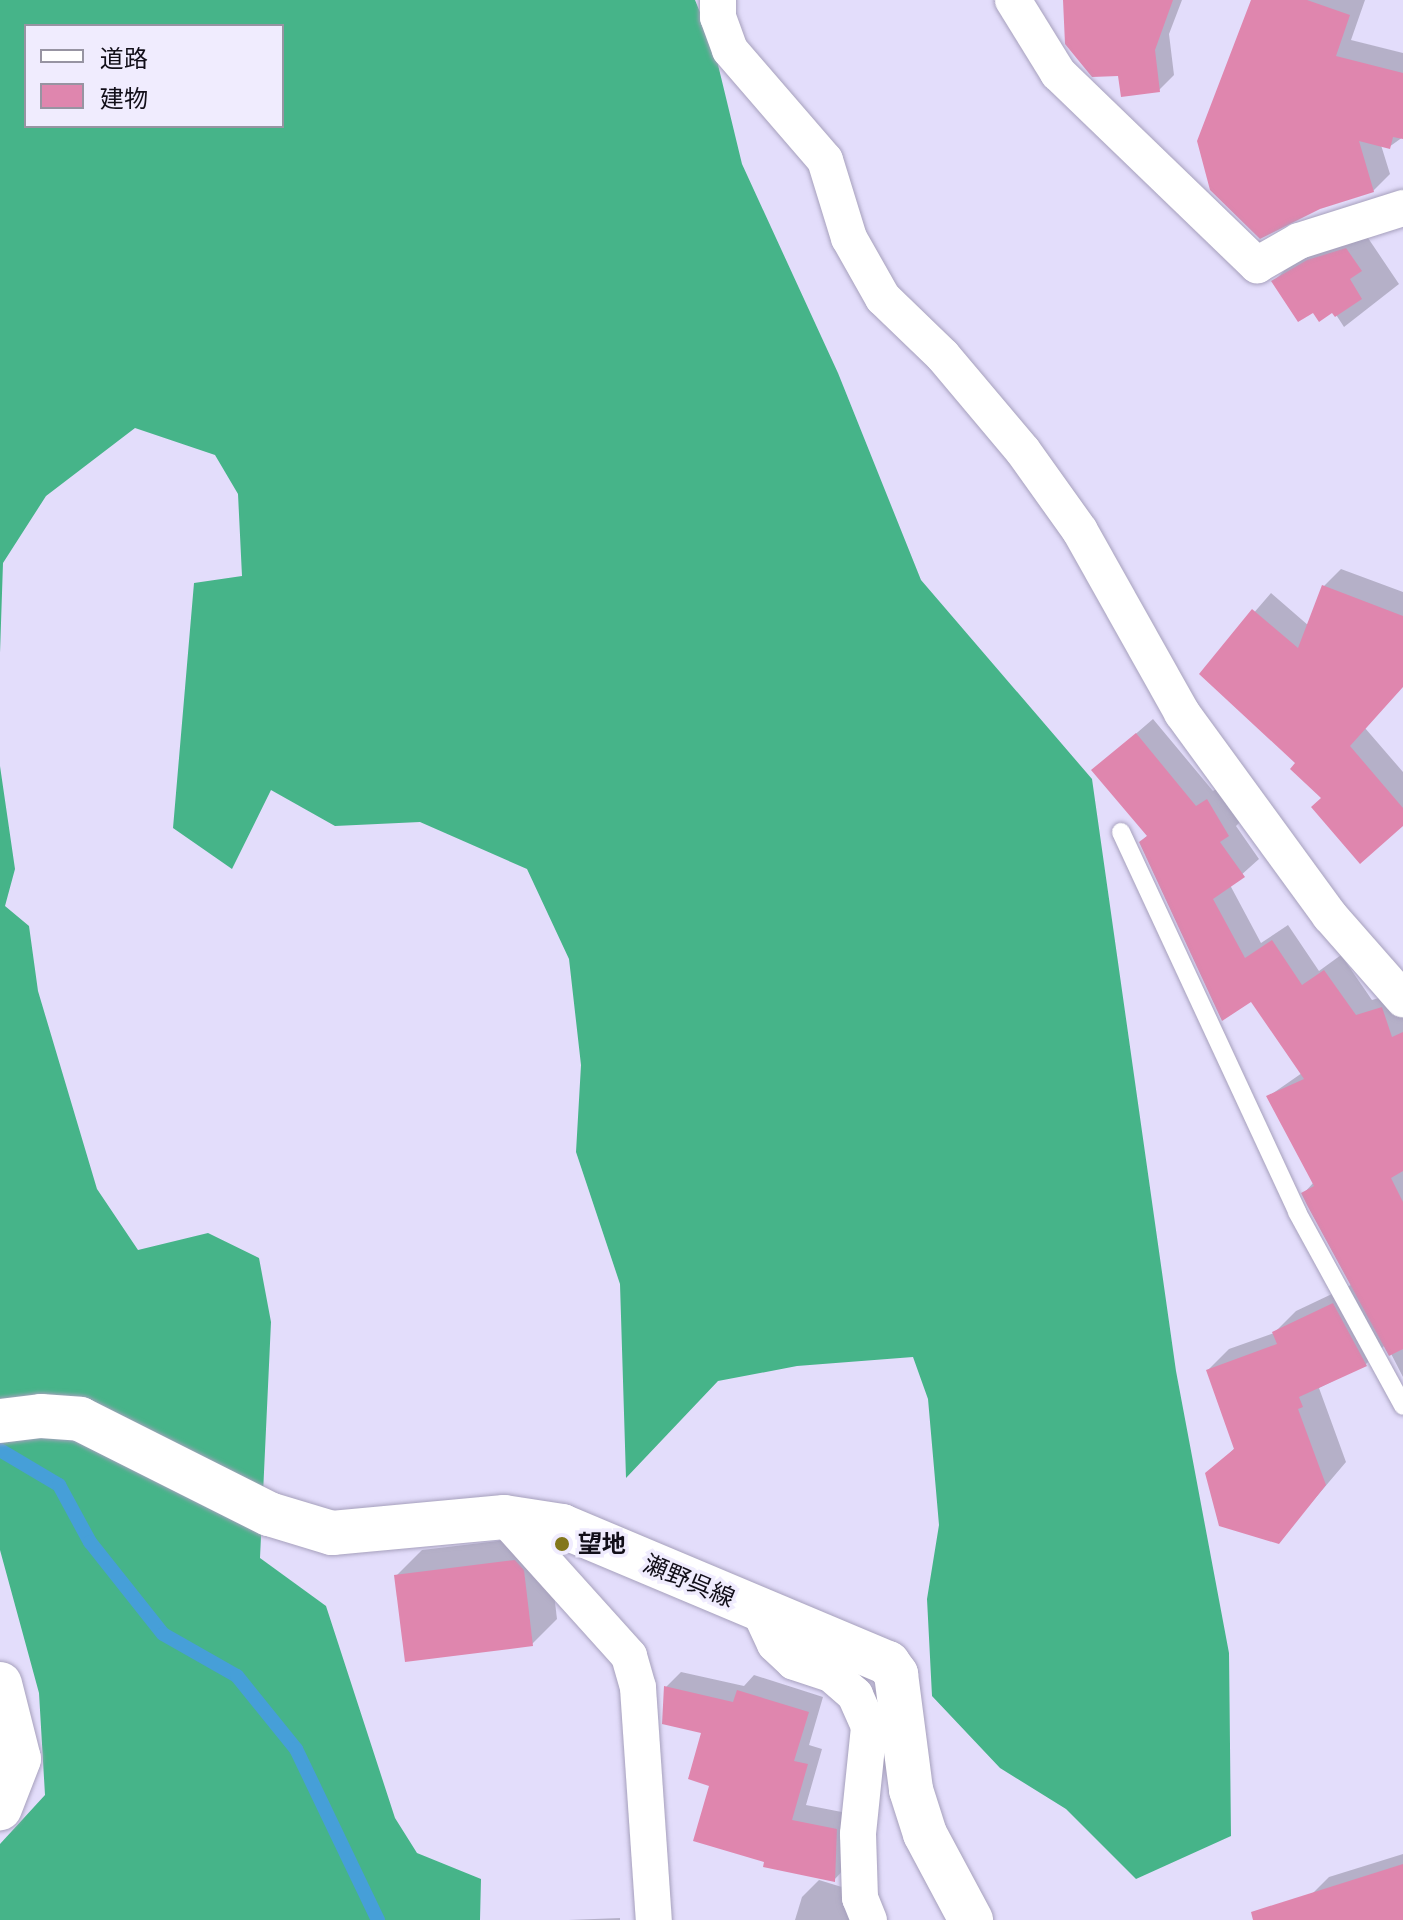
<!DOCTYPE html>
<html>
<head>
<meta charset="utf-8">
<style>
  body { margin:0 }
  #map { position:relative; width:1403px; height:1920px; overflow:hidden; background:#e3ddfb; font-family:"Zilla Slab","Noto Sans JP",serif }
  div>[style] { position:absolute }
  .forest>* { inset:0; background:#46b489 }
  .shadow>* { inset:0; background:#0003 }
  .stream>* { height:14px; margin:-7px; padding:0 7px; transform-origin:7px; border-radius:7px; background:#469fd8 }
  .building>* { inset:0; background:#df86ae }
  .roads { filter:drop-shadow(0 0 2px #a6a0bc) drop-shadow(0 0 2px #a6a0bc) }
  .lane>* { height:18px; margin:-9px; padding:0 9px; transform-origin:9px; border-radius:9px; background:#fff }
  .street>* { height:36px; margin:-18px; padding:0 18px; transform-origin:18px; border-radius:18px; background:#fff }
  .secondary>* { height:44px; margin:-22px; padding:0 22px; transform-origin:22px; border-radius:22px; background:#fff }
  .dots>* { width:22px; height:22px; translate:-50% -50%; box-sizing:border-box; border:4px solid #f0ecfe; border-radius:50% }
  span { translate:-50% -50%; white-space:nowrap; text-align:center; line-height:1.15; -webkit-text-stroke:7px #f0ecfe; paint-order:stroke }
  .poi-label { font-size:24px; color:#120f19; font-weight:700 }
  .left { translate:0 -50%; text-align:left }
  .street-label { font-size:24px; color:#120f19 }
  .legend { position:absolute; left:24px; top:24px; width:260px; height:104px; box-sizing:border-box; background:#f0ecfe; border:2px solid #9794a2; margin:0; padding:10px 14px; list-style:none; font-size:24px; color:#120f19 }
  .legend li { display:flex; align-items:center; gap:16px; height:40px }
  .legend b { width:40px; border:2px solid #9794a2 }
</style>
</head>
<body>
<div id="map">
  <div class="forest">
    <i style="clip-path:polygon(evenodd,0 0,695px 0,713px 44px,742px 164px,838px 373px,921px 580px,1092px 779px,1176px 1371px,1229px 1653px,1231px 1836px,1136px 1879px,1066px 1809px,1000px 1768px,932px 1696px,927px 1599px,939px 1525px,928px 1399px,913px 1357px,797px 1366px,718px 1381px,626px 1478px,620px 1284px,576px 1152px,581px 1065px,569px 959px,527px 869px,420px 822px,335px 826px,271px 790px,232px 869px,173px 828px,194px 583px,242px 576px,238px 494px,215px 455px,135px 428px,46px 496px,3px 563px,0 653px,0 0,26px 26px,282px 26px,282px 126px,26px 126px,26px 26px)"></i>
    <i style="clip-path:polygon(0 766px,15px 869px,5px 906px,29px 926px,38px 991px,97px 1189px,138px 1250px,208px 1233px,259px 1258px,271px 1322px,260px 1558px,326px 1606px,395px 1818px,417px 1853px,481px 1879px,480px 1920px,0 1920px,0 1844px,45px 1795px,39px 1693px,0 1550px)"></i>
  </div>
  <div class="shadow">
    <i style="clip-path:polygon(1111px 0,1182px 0,1169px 34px,1174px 75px,1159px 90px)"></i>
    <i style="clip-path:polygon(1253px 0,1365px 0,1351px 40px,1403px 53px,1403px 137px,1389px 147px,1381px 145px,1390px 174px,1373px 191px)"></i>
    <i style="clip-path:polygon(1364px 232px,1399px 284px,1344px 327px,1333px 310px,1313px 310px,1274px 281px,1291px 264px)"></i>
    <i style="clip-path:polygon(1341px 569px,1403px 592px,1403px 686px,1365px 728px,1403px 772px,1403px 823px,1323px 797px,1298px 763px,1201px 674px,1271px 593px,1309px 626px,1324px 586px)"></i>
    <i style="clip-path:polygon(1153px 719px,1213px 791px,1224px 784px,1244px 818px,1236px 826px,1259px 859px,1230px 885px,1261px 943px,1288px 925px,1319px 971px,1341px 955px,1372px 1000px,1398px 992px,1403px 1002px,1403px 1377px,1386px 1344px,1366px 1364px,1319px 1388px,1346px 1462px,1278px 1542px,1208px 1474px,1236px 1447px,1208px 1370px,1229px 1349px,1274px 1333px,1296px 1311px,1353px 1284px,1304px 1193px,1314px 1182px,1269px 1096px,1302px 1073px,1141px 842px,1148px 835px,1094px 770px)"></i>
    <i style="clip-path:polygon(540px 1536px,548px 1544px,557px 1619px,532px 1644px,396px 1576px,422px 1550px)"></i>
    <i style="clip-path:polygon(681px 1672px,744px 1686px,754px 1675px,823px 1697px,809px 1745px,822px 1749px,806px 1805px,852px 1814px,849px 1864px,834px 1880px,766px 1860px,712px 1784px,704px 1732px,666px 1687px)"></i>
    <i style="clip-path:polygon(1403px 1854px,1403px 1920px,1320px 1920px,1312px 1894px,1329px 1877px)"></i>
    <i style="clip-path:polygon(819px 1880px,858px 1892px,854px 1920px,795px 1920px,802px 1897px)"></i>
    <i style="clip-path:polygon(620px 1918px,620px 1920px,568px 1920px)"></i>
  </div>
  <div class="stream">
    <i style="left:0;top:1450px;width:69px;rotate:30.7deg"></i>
    <i style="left:59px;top:1485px;width:65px;rotate:61.5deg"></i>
    <i style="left:90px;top:1542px;width:117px;rotate:51.6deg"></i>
    <i style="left:163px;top:1634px;width:85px;rotate:29.6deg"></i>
    <i style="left:237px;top:1676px;width:94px;rotate:51.1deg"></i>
    <i style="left:296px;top:1749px;width:190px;rotate:64.4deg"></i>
  </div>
  <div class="building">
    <i style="clip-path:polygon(1063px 0,1173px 0,1155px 50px,1160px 92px,1121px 97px,1118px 76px,1092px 77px,1065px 44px)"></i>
    <i style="clip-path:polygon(1251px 0,1307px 0,1350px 15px,1336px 56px,1403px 73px,1403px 139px,1393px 137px,1390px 149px,1359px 141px,1374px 192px,1320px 209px,1260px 239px,1210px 190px,1197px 141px)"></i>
    <i style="clip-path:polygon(1346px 248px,1362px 271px,1350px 279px,1362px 299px,1335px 317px,1332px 313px,1319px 322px,1313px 313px,1298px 322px,1271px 281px,1307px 260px)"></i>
    <i style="clip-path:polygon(1322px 585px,1403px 616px,1403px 687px,1350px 746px,1403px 808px,1403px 826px,1360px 864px,1311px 807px,1321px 798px,1290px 769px,1295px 763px,1199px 674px,1252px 609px,1298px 648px)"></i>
    <i style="clip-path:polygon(1136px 733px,1196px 806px,1207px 799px,1229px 836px,1220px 842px,1245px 877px,1213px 899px,1245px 958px,1272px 940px,1302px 985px,1324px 970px,1356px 1015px,1382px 1007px,1392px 1037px,1403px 1032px,1403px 1171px,1391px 1178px,1403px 1202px,1403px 1349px,1389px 1356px,1308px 1207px,1301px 1193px,1314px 1186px,1266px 1096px,1304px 1079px,1251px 1002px,1222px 1021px,1139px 842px,1147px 836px,1091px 770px)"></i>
    <i style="clip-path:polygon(1333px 1303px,1367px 1366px,1299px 1397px,1303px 1407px,1298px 1409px,1326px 1485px,1279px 1544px,1219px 1526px,1205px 1473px,1234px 1449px,1206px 1370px,1277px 1344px,1272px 1332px)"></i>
    <i style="clip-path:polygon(515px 1560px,524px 1570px,533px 1646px,405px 1662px,394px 1575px)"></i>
    <i style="clip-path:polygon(664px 1686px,733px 1702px,737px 1690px,809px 1712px,794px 1761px,808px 1764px,792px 1820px,837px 1829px,835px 1882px,763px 1867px,764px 1862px,693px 1841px,709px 1786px,688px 1779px,701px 1733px,662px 1724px)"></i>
    <i style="clip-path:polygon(1403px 1864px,1403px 1920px,1253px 1920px,1251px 1912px)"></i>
  </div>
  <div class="roads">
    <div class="lane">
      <i style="left:1121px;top:832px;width:419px;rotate:65.1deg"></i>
      <i style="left:1297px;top:1212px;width:221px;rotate:61.3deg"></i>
    </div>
    <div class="street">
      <i style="left:718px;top:0;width:17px;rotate:90deg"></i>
      <i style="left:718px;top:17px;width:35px;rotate:70deg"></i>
      <i style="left:730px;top:50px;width:145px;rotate:49.2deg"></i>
      <i style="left:825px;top:160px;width:82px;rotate:72.9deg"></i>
      <i style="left:849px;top:238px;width:69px;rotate:60.5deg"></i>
      <i style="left:883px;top:298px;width:83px;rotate:44deg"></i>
      <i style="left:943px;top:356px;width:124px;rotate:49.9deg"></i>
      <i style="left:1023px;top:451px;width:98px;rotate:54.5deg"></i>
      <i style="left:1080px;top:531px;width:209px;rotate:60.7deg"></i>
      <i style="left:1182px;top:713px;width:251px;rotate:53.9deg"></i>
      <i style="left:1330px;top:916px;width:111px;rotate:48.7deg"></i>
      <i style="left:1013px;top:0;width:86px;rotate:58.3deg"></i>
      <i style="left:1058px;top:73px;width:277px;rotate:44deg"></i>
      <i style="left:1257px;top:265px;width:48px;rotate:-29.7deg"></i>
      <i style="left:1299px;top:241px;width:109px;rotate:-17.6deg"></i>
      <i style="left:504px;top:1517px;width:187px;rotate:48deg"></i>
      <i style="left:629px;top:1656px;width:33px;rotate:74deg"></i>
      <i style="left:638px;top:1688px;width:233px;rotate:86.1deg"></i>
      <i style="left:760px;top:1612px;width:35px;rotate:65deg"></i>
      <i style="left:775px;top:1644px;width:26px;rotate:43deg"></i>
      <i style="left:794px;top:1662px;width:39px;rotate:18deg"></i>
      <i style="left:831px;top:1674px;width:32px;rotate:41deg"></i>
      <i style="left:855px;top:1695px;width:35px;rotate:66deg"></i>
      <i style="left:869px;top:1727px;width:108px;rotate:95.9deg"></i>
      <i style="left:858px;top:1834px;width:64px;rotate:88.2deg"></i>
      <i style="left:860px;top:1898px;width:24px;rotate:68deg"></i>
    </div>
    <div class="secondary">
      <i style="left:0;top:1421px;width:41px;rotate:-7deg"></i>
      <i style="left:41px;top:1416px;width:39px;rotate:4deg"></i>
      <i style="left:80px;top:1419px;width:212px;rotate:26.7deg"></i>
      <i style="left:269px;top:1514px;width:66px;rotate:16.8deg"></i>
      <i style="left:332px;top:1533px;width:173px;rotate:-5.3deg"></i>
      <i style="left:504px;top:1517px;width:59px;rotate:8.8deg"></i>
      <i style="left:562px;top:1526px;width:354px;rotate:22.8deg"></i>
      <i style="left:888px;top:1663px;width:14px;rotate:54deg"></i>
      <i style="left:896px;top:1674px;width:117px;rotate:82.6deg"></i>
      <i style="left:911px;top:1790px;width:46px;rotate:72.3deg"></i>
      <i style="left:925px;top:1834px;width:98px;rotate:61.9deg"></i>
      <i style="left:0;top:1684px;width:77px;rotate:75.8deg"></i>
      <i style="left:19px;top:1759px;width:53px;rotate:111.2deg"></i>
    </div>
  </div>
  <div class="dots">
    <i style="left:562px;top:1544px;background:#82761a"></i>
  </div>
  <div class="poi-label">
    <span class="left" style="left:578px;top:1544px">望地</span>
  </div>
  <div class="street-label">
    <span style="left:689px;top:1581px;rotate:23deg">瀬野呉線</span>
  </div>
  <ul class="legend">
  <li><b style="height:10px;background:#fff"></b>道路</li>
  <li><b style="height:22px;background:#df86ae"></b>建物</li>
  </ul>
</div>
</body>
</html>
